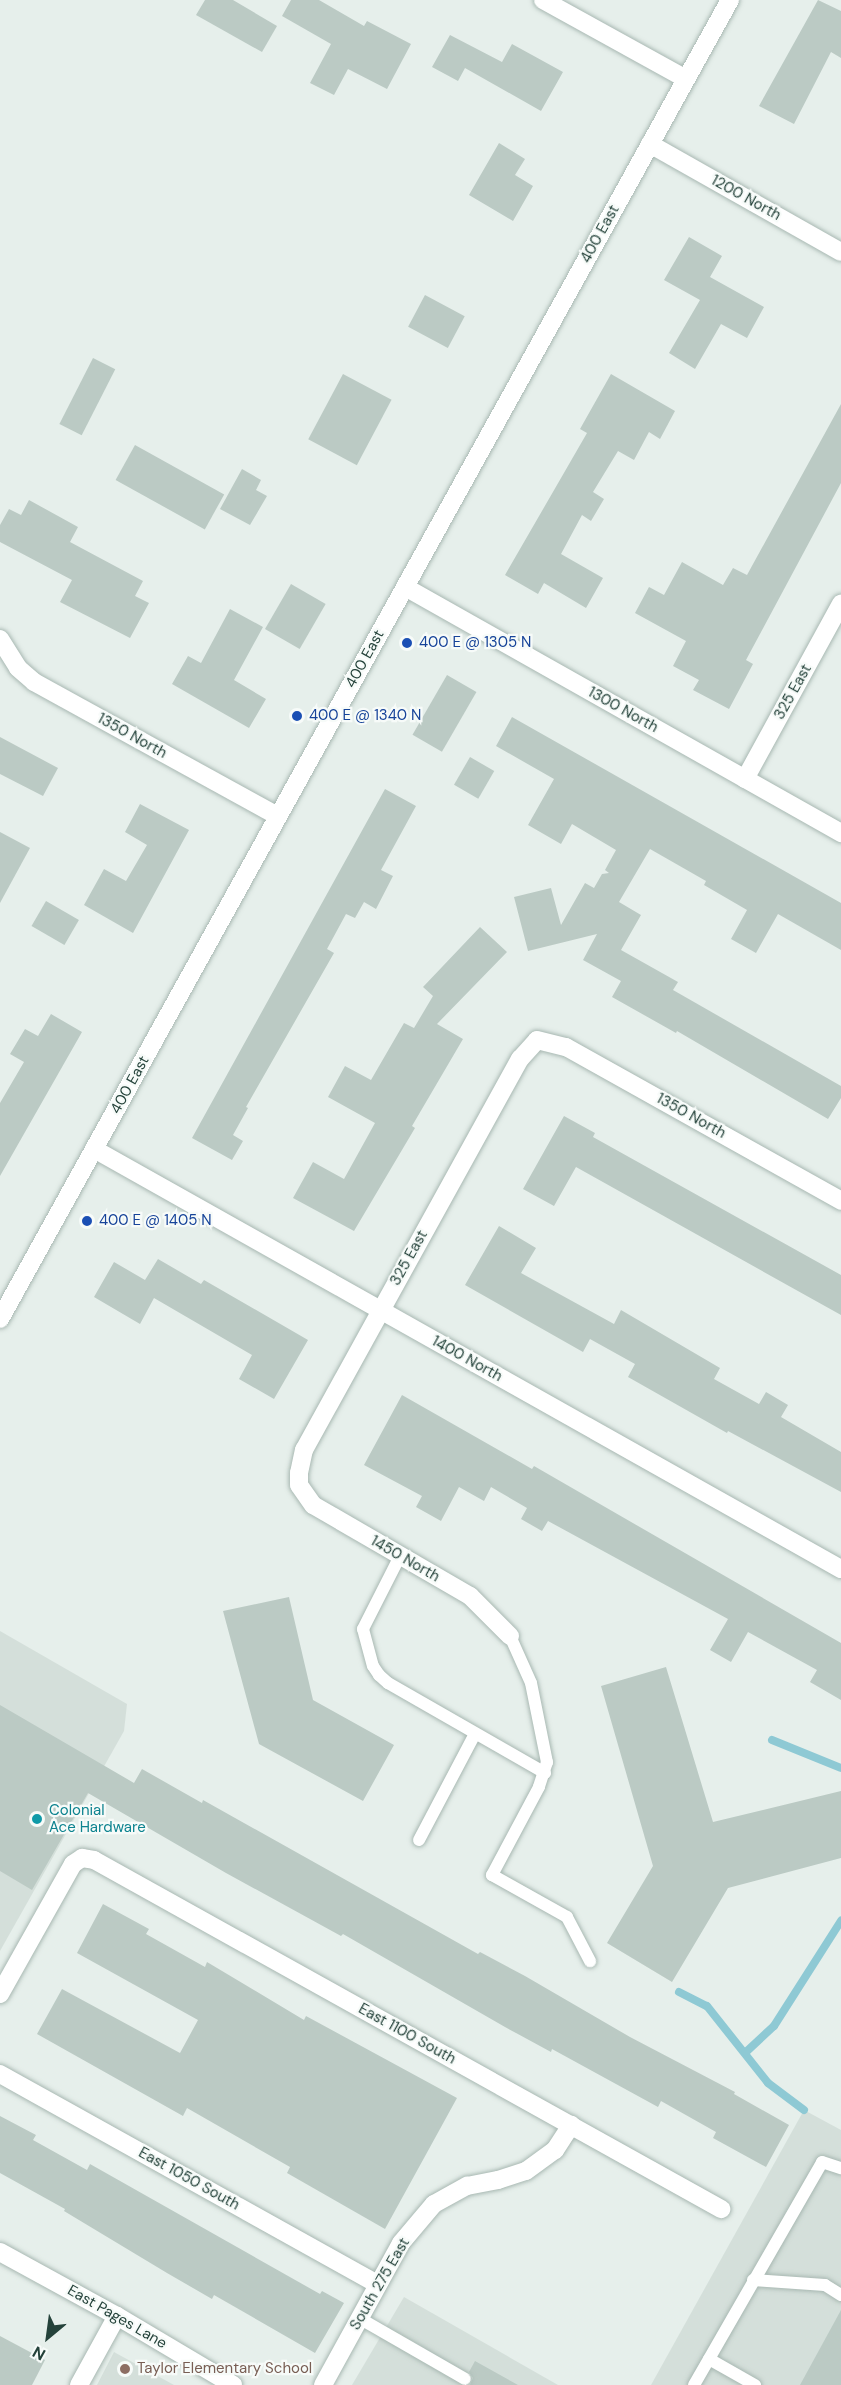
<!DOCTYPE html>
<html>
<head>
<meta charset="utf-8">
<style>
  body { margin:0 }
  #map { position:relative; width:841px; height:2385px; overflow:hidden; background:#e6efeb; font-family:"DM Sans",sans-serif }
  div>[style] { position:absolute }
  .built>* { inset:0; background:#d4dfda }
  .stream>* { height:8px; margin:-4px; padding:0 4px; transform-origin:4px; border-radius:4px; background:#8ec9d4 }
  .building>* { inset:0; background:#bbcac4; transform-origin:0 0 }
  .roads { filter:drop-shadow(0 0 2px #a8b8b2) drop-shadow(0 0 2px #a8b8b2) }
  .service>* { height:12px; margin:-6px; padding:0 6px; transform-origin:6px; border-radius:6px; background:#fff }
  .minor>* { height:18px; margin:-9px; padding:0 9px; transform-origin:9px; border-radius:9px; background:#fff }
  .secondary>* { height:18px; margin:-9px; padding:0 9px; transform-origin:9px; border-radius:9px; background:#fff }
  .dots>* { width:16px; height:16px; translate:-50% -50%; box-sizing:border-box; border:3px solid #f7fbf9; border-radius:50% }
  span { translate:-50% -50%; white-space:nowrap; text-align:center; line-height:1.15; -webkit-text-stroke:4.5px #f7fbf9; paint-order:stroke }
  .street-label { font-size:15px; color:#24423a }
  .transit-label { font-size:15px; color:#164399 }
  .left { translate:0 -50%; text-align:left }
  .culture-label { font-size:15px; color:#0d838f }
  .education-label { font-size:15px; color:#785e54 }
  .north { position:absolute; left:18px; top:2307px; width:60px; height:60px; -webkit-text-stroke:4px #f7fbf9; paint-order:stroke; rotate:209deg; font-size:16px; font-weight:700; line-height:24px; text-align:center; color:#24423a }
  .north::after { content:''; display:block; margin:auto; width:21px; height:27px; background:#24423a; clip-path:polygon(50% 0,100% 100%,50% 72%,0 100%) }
</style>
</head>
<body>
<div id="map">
  <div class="built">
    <i style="clip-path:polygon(0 1631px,127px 1704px,124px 1731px,0 1951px)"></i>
    <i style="clip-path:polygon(804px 2110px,841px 2130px,841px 2385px,651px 2385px)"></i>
    <i style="clip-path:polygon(404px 2297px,558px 2385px,352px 2385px)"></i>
    <i style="clip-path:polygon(114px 2352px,174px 2385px,97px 2385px)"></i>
  </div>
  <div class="stream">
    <i style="left:772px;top:1740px;width:74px;rotate:22.1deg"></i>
    <i style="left:679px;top:1992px;width:31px;rotate:27deg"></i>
    <i style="left:707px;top:2006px;width:98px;rotate:51.6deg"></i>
    <i style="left:768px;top:2083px;width:45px;rotate:36.9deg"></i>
    <i style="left:746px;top:2052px;width:38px;rotate:-43deg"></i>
    <i style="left:774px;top:2026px;width:125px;rotate:-57.5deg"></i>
  </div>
  <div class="building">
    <i style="clip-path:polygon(205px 0,233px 0,277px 26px,262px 52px,196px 15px)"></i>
    <i style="clip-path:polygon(291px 0,319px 0,364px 26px,367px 21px,411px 44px,387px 89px,348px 69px,334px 95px,310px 83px,331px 44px,282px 16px)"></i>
    <i style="clip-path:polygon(818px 0,841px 11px,841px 58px,831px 52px,794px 124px,759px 106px)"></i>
    <i style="clip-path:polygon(450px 35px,502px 62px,512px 44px,563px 72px,541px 111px,465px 68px,458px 81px,432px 67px)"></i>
    <i style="clip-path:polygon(499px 143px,525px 159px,515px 175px,533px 186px,513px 221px,469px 195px)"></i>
    <i style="clip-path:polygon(689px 237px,722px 256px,710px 277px,764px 307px,747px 338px,721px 324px,695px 369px,669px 353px,700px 300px,664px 280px)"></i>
    <i style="left:425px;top:295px;width:45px;height:36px;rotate:28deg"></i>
    <i style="left:93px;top:358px;width:25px;height:74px;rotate:27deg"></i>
    <i style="left:343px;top:374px;width:55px;height:74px;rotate:28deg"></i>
    <i style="clip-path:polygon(611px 374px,675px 411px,660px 439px,649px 432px,634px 460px,618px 451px,593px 492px,604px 499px,591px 521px,582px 515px,561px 554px,603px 578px,586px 608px,544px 583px,538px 594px,505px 575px,587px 433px,580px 429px)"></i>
    <i style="clip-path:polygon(841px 404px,841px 483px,746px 660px,753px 664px,729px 709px,693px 690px,699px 680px,673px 666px,686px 641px,635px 613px,649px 587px,664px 595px,682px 562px,723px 585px,733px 568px,747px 575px)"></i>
    <i style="left:135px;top:445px;width:102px;height:40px;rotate:29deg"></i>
    <i style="clip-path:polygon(242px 469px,261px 480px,256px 490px,267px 496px,250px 525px,220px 509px)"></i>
    <i style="clip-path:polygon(29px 500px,78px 527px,70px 542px,143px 581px,135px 596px,149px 603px,130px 638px,60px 602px,72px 580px,0 542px,0 525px,9px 509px,21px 515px)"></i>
    <i style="left:291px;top:584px;width:40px;height:52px;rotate:30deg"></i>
    <i style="clip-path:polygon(230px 609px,263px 627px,234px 680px,266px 699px,249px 728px,172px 684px,188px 656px,201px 663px)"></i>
    <i style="left:447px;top:675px;width:34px;height:69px;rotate:30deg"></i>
    <i style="clip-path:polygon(512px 717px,841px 903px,841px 950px,778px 914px,756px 953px,731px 939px,747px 910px,704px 885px,706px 881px,650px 849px,619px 902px,641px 915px,621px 950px,678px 982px,673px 990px,841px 1086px,841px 1098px,828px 1119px,677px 1031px,676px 1033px,612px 997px,621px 981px,583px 960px,597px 934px,528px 951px,514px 897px,551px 888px,561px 925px,585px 883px,594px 888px,602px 874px,609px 873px,605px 870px,616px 850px,572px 824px,561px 844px,528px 825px,554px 779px,496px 746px)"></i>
    <i style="clip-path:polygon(0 737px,58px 768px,43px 796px,0 774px)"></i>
    <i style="left:470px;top:757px;width:28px;height:32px;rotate:30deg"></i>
    <i style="clip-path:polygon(385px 789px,416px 806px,381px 870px,393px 876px,376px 909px,364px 902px,355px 918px,346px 914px,327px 949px,334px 953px,246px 1107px,248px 1108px,233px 1135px,243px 1141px,232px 1160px,192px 1138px)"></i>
    <i style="clip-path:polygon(140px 804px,189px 830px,133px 933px,84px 905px,104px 869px,126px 881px,147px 845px,125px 832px)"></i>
    <i style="clip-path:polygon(0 832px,30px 848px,0 903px)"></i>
    <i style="left:46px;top:901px;width:38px;height:29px;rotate:30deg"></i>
    <i style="clip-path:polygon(480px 927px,507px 952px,437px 1024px,463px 1039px,412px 1126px,415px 1128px,354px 1231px,293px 1198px,313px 1162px,344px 1179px,375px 1123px,328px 1097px,345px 1066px,371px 1080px,404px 1023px,414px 1028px,433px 996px,423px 987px)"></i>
    <i style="clip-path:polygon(51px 1014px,82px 1032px,0 1176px,0 1103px,24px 1062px,10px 1054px,25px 1029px,38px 1036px)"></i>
    <i style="clip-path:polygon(564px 1116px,595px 1133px,593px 1137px,841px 1275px,841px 1315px,576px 1167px,554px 1206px,523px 1189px)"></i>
    <i style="clip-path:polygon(499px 1226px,536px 1248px,521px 1273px,614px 1324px,621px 1310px,720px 1368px,714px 1379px,759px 1404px,766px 1392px,788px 1405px,781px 1417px,841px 1452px,841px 1492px,728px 1431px,727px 1433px,628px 1377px,635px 1364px,590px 1339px,583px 1352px,465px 1285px)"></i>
    <i style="clip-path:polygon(158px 1259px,201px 1284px,204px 1280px,308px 1340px,274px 1399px,239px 1379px,252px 1355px,154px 1298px,140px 1324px,94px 1297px,114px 1262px,145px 1280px)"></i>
    <i style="clip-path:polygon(402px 1395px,532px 1469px,534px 1466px,841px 1643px,841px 1700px,810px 1682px,817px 1670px,748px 1632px,731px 1662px,710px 1650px,728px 1619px,548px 1521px,542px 1531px,521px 1519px,527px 1508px,491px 1487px,484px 1501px,459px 1487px,441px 1521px,416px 1507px,422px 1496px,364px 1465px)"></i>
    <i style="clip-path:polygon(289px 1597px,313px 1700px,394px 1745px,363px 1801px,259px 1744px,223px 1611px)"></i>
    <i style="clip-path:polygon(666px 1667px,713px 1822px,841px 1791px,841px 1858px,728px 1888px,672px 1982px,607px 1943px,653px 1866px,601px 1686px)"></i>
    <i style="clip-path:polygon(0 1705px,134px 1783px,142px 1769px,202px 1803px,203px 1800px,478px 1954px,480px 1952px,525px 1976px,630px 2037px,735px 2092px,734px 2094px,789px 2125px,766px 2167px,713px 2138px,716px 2132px,661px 2101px,658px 2107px,552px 2049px,551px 2052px,505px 2027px,343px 1934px,341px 1936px,226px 1873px,88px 1793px,32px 1890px,0 1871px)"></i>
    <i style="clip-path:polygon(103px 1904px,149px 1929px,146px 1934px,205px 1967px,207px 1962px,304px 2020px,306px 2016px,457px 2098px,385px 2229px,287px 2173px,290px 2167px,187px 2108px,183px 2116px,37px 2034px,62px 1989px,180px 2053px,198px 2020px,77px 1953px)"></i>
    <i style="clip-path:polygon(0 2116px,36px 2135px,33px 2140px,87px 2170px,90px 2164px,320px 2294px,322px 2291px,344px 2303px,315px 2353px,214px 2295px,212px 2299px,167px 2273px,64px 2211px,65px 2209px,0 2173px)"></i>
    <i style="clip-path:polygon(841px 2310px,841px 2385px,800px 2385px)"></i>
    <i style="clip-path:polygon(0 2336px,45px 2360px,32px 2385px,0 2385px)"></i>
    <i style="clip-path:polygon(475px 2361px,518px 2385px,470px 2385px,473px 2378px,469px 2372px)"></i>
  </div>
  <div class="roads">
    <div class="service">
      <i style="left:400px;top:1556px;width:82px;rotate:116.9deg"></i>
      <i style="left:363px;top:1629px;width:38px;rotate:75deg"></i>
      <i style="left:373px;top:1666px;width:11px;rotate:56deg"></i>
      <i style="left:379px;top:1675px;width:12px;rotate:42deg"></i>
      <i style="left:388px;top:1683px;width:181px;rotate:29.8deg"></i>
      <i style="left:510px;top:1636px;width:51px;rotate:65.9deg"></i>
      <i style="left:531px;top:1683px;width:81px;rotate:78.6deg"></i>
      <i style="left:547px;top:1762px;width:26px;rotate:108deg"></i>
      <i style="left:539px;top:1787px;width:100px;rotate:118.1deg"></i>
      <i style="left:492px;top:1875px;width:86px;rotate:29.2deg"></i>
      <i style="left:567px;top:1917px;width:50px;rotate:62.4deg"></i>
      <i style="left:419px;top:1840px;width:120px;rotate:-62.2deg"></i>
      <i style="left:753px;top:2280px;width:72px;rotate:4deg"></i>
      <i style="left:825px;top:2285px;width:19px;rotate:32deg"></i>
      <i style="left:359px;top:2318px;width:122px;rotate:29.9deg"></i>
      <i style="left:709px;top:2359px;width:53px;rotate:29.5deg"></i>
      <i style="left:694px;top:2385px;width:257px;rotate:-60.1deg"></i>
      <i style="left:822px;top:2162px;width:20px;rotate:18deg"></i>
    </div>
    <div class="minor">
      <i style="left:543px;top:0;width:163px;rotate:28.9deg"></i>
      <i style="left:650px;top:144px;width:219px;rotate:29.5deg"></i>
      <i style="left:405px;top:587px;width:501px;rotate:29.43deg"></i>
      <i style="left:0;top:639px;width:34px;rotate:58deg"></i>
      <i style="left:18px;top:668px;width:21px;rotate:41deg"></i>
      <i style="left:34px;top:682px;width:278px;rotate:28.8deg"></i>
      <i style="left:745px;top:779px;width:200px;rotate:-61.3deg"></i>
      <i style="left:94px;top:1149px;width:857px;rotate:29.35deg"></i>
      <i style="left:510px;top:1636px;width:57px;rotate:-135deg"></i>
      <i style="left:470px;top:1596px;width:181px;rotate:-149.9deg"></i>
      <i style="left:313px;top:1505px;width:24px;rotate:-125deg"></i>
      <i style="left:299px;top:1485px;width:12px;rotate:-90deg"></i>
      <i style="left:299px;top:1473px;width:24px;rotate:-78deg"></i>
      <i style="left:304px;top:1450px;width:447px;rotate:-61.1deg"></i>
      <i style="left:520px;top:1059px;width:25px;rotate:-48deg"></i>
      <i style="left:537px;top:1040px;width:30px;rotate:14deg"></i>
      <i style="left:566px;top:1047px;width:315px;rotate:29.2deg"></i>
      <i style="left:0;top:1994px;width:149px;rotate:-60.7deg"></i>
      <i style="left:73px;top:1864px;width:11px;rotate:-34deg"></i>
      <i style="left:82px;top:1858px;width:12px;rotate:9deg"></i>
      <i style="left:94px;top:1860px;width:718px;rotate:29.1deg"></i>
      <i style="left:0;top:2074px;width:432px;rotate:29.1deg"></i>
      <i style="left:79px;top:2385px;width:79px;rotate:-61.2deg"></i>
      <i style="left:323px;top:2385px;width:162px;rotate:-61.2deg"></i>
      <i style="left:401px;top:2243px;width:51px;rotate:-49.8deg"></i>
      <i style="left:434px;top:2204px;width:38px;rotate:-29deg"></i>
      <i style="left:467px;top:2186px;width:32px;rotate:-11deg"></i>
      <i style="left:498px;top:2180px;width:29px;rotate:-18deg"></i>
      <i style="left:526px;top:2171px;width:36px;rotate:-36deg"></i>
      <i style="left:555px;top:2150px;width:30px;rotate:-57deg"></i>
    </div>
    <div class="secondary">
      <i style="left:0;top:1319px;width:1508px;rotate:-61.04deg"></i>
      <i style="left:0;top:2252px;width:133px;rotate:28.7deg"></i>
      <i style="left:117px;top:2316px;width:135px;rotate:30.7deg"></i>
    </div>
  </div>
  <div class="dots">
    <i style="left:407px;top:643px;background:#1a4fb4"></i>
    <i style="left:297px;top:716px;background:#1a4fb4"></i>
    <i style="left:87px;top:1221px;background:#1a4fb4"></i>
    <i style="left:37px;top:1819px;background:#0f9aa8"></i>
    <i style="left:125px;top:2369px;background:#8d6e63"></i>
  </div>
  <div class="street-label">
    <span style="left:746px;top:198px;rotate:29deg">1200 North</span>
    <span style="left:600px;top:234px;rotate:-61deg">400 East</span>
    <span style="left:365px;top:659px;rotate:-61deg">400 East</span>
    <span style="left:793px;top:692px;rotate:-61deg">325 East</span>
    <span style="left:623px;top:710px;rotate:29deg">1300 North</span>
    <span style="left:132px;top:736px;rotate:29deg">1350 North</span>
    <span style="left:130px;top:1085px;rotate:-61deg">400 East</span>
    <span style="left:691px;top:1116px;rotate:29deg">1350 North</span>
    <span style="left:409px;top:1258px;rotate:-61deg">325 East</span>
    <span style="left:467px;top:1359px;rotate:29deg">1400 North</span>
    <span style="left:405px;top:1559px;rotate:30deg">1450 North</span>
    <span style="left:407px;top:2034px;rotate:29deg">East 1100 South</span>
    <span style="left:189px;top:2179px;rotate:29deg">East 1050 South</span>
    <span style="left:380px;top:2284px;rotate:-60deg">South 275 East</span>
    <span style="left:117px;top:2317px;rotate:30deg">East Pages Lane</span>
  </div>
  <div class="transit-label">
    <span class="left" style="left:419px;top:643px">400 E @ 1305 N</span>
    <span class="left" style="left:309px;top:716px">400 E @ 1340 N</span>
    <span class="left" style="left:99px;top:1221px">400 E @ 1405 N</span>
  </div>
  <div class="culture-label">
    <span class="left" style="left:49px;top:1819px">Colonial<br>Ace Hardware</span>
  </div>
  <div class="education-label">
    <span class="left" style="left:137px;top:2369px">Taylor Elementary School</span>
  </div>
  <div class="north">N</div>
</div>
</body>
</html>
